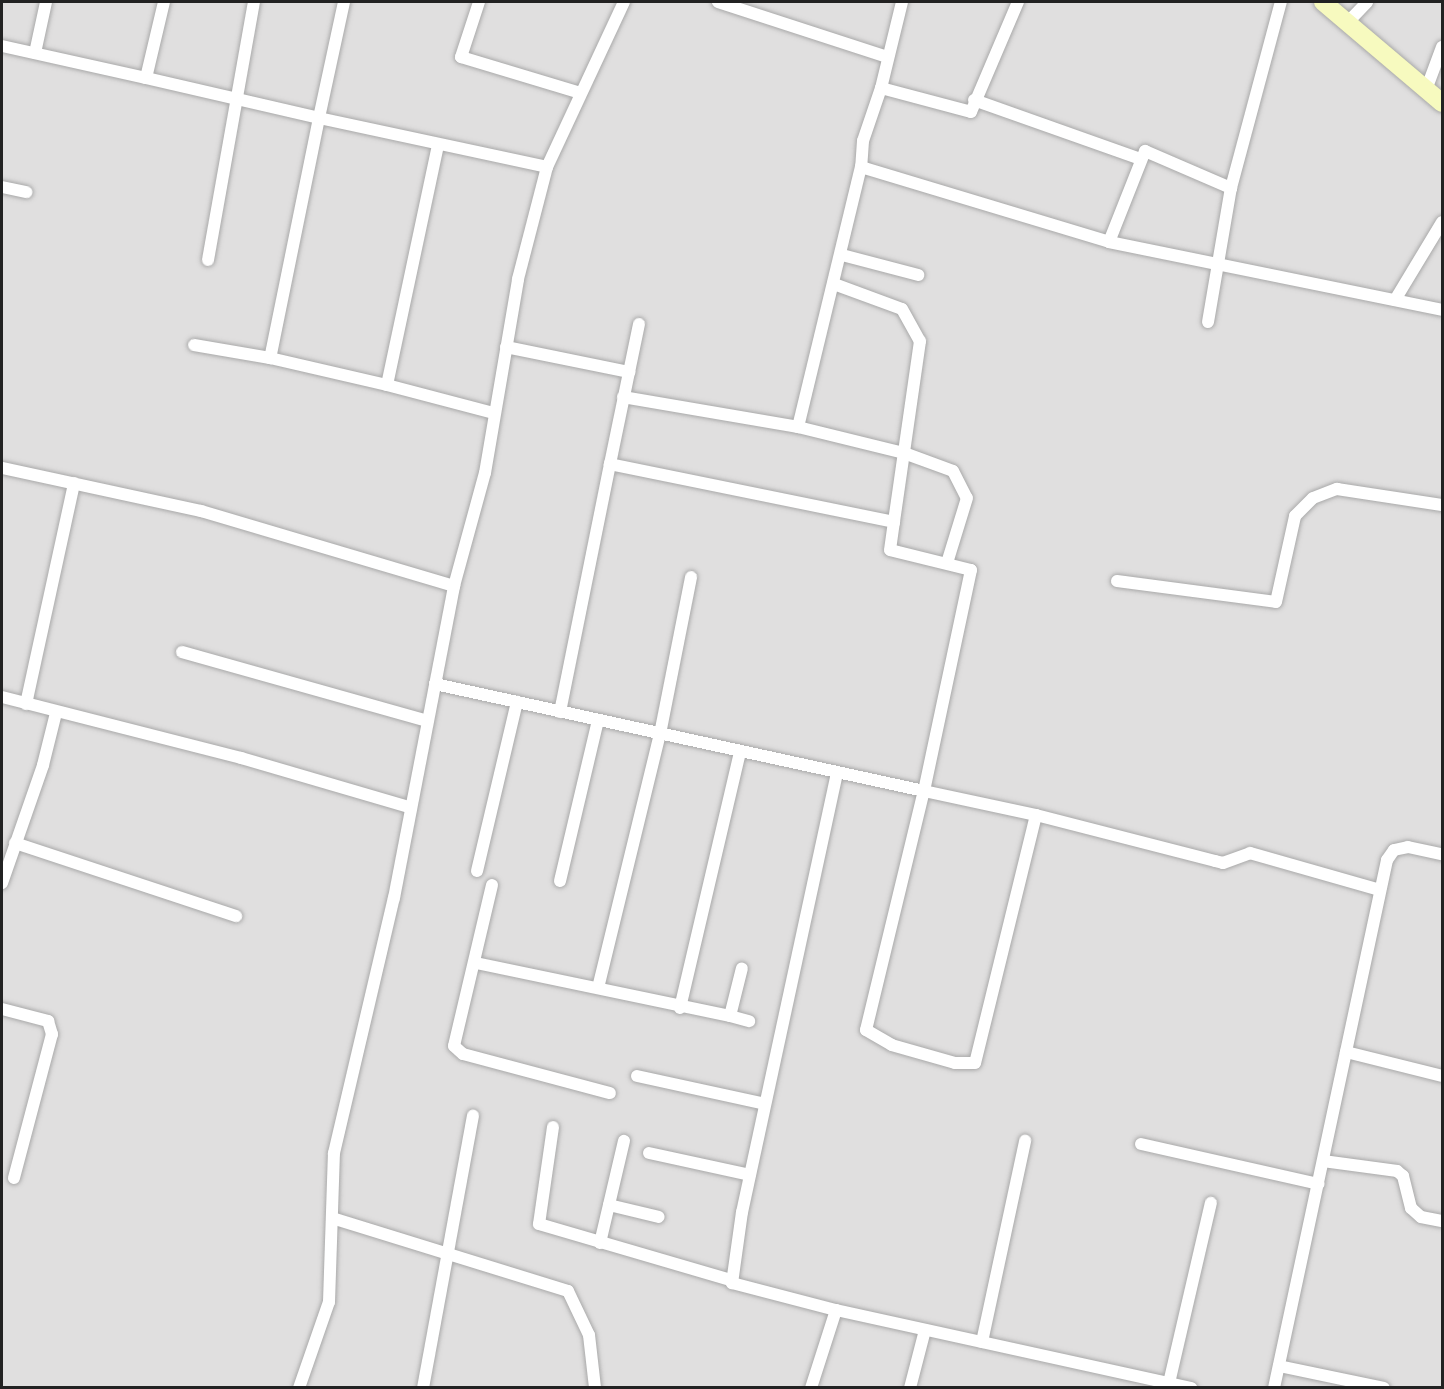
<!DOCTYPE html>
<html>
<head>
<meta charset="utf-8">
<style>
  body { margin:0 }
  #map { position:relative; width:1444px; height:1389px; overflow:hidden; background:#f2efe9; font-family:Lato,sans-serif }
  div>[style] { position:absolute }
  .residential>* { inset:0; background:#e0dfdf; transform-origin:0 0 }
  .roads { filter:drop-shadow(0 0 2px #a9a9a9) drop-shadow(0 0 2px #a9a9a9) }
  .street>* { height:12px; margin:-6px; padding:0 6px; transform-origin:6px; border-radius:6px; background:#fff }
  .secondary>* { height:18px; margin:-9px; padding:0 9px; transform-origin:9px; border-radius:9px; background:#f7fabf }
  span { translate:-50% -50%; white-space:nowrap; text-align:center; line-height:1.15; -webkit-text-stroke:4.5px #fff; paint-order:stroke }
  .frame { position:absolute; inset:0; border:3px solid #222; pointer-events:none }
</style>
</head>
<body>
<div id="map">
  <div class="residential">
    <i style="left:2px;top:2px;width:1440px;height:1385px"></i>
  </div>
  <div class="roads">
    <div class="street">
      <i style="left:344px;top:2px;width:119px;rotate:102.2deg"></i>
      <i style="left:319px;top:118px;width:233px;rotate:12.1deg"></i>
      <i style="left:479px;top:2px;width:58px;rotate:108.1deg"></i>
      <i style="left:461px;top:57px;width:124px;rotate:16.8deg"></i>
      <i style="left:718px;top:2px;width:178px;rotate:18deg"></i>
      <i style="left:902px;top:2px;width:89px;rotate:103.7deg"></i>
      <i style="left:881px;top:88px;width:56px;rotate:108.8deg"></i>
      <i style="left:863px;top:141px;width:26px;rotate:94deg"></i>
      <i style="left:861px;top:167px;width:259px;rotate:16.8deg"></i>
      <i style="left:1109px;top:242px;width:340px;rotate:11.5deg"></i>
      <i style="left:1347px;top:23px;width:29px;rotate:-46deg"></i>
      <i style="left:2px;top:46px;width:148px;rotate:12.5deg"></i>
      <i style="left:146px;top:78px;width:78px;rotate:-76.7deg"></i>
      <i style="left:35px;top:53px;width:52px;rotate:-77.8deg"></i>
      <i style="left:146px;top:78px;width:178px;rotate:13deg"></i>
      <i style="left:319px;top:118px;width:245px;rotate:101.5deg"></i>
      <i style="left:270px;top:358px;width:77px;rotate:-170.3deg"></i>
      <i style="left:881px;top:88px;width:93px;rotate:14.9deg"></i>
      <i style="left:971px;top:112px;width:120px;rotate:-66.9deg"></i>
      <i style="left:1426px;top:90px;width:46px;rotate:-69.6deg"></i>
      <i style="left:974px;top:100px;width:177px;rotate:19.5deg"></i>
      <i style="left:438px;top:145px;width:245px;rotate:102deg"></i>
      <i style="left:387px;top:385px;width:111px;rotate:14.7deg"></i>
      <i style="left:2px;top:187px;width:25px;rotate:12deg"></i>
      <i style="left:1109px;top:242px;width:98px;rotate:-68.4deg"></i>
      <i style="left:1145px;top:151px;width:94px;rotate:23.3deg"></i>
      <i style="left:842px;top:255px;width:79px;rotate:14.7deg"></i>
      <i style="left:208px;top:260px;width:262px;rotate:-79.9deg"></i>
      <i style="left:834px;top:284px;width:72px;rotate:20.2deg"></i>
      <i style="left:902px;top:309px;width:37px;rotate:61deg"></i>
      <i style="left:920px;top:341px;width:183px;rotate:98.2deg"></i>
      <i style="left:1395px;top:300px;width:91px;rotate:-58.9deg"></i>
      <i style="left:1208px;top:322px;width:136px;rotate:-80.3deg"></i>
      <i style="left:1231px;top:188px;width:193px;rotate:-75deg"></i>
      <i style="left:506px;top:347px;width:126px;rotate:11.5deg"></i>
      <i style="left:270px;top:358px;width:120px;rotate:13deg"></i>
      <i style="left:623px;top:397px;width:178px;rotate:9.7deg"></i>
      <i style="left:798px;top:427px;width:268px;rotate:-76.4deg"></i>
      <i style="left:798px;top:427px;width:109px;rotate:13.8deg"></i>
      <i style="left:904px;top:453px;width:52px;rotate:20.2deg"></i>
      <i style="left:953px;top:471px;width:30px;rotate:63deg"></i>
      <i style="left:967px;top:498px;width:68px;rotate:107.1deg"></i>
      <i style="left:610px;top:464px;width:143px;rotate:-78.3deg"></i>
      <i style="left:2px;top:468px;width:204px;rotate:12.2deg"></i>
      <i style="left:201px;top:511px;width:264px;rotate:16.5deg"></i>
      <i style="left:1117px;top:581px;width:160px;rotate:7.5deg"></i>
      <i style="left:1276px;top:602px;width:88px;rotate:-77.5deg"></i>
      <i style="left:1295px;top:516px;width:25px;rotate:-45deg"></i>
      <i style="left:1313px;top:498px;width:26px;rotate:-21deg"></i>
      <i style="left:1337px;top:489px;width:106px;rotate:8.7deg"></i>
      <i style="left:182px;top:652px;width:255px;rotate:15.7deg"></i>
      <i style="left:435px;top:684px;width:501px;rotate:12.34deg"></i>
      <i style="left:924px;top:791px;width:226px;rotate:-78deg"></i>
      <i style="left:971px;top:570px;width:83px;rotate:-166.1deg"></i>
      <i style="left:890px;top:550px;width:28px;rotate:-82deg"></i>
      <i style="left:894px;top:522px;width:290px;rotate:-168.5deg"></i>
      <i style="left:610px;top:464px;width:253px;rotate:101.4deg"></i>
      <i style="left:2px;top:697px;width:247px;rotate:14.3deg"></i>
      <i style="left:241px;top:758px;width:175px;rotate:16.3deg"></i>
      <i style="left:26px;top:704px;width:226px;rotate:-77.7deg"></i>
      <i style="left:837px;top:773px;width:449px;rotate:102.2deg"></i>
      <i style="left:742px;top:1212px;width:72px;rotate:98deg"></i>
      <i style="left:732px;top:1283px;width:107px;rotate:14.6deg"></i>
      <i style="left:836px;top:1310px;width:364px;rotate:12.4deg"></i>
      <i style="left:1036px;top:815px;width:255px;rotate:103.8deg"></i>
      <i style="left:975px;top:1063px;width:20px;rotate:180deg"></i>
      <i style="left:955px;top:1063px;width:66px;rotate:-164.1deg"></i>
      <i style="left:892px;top:1045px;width:30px;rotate:-150deg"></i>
      <i style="left:866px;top:1030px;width:246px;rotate:-76.4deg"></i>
      <i style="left:924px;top:791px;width:115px;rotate:12.1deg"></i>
      <i style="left:1036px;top:815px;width:185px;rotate:14.4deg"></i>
      <i style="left:1215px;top:861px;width:8px;rotate:14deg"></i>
      <i style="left:1223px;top:863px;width:29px;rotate:-20deg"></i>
      <i style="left:1250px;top:853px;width:135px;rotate:15.9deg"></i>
      <i style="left:15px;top:843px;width:233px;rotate:18.3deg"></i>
      <i style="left:477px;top:871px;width:174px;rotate:-76.7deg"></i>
      <i style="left:560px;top:881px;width:165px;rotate:-76.7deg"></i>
      <i style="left:2px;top:883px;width:125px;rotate:-70.8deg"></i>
      <i style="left:43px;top:765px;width:54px;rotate:-76deg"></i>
      <i style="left:492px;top:885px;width:165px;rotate:103.3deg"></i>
      <i style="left:454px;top:1046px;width:12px;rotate:42deg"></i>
      <i style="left:463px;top:1054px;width:152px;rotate:14.9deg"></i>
      <i style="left:476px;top:963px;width:259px;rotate:11.8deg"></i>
      <i style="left:730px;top:1016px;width:49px;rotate:-76deg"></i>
      <i style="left:598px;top:988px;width:261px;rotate:-76.3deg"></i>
      <i style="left:660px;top:734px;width:160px;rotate:-78.8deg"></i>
      <i style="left:680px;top:1008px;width:263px;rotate:-76.8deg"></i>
      <i style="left:2px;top:1009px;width:48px;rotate:14.6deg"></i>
      <i style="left:48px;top:1021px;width:14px;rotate:73deg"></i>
      <i style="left:52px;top:1034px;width:149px;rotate:104.8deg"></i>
      <i style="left:730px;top:1016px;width:20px;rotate:15deg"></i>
      <i style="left:1346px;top:1052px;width:99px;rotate:14deg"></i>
      <i style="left:637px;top:1076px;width:131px;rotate:12.3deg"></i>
      <i style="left:553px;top:1127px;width:98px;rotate:98.2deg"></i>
      <i style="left:539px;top:1224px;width:200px;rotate:16.3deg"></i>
      <i style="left:1141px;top:1144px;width:182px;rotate:12.7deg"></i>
      <i style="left:649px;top:1153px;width:103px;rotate:12.3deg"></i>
      <i style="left:1323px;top:1161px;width:75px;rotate:7.7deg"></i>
      <i style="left:1397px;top:1171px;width:8px;rotate:40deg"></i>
      <i style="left:1403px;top:1176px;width:33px;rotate:76deg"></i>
      <i style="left:1411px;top:1208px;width:13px;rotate:42deg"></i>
      <i style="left:1421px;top:1217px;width:21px;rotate:11deg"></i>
      <i style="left:609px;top:1205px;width:51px;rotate:13.5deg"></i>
      <i style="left:332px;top:1218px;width:247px;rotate:17.2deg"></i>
      <i style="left:568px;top:1291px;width:49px;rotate:64.5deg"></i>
      <i style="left:589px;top:1335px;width:53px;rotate:83.5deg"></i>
      <i style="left:600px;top:1243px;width:105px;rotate:-76.8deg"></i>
      <i style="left:982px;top:1342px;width:206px;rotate:-77.9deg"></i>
      <i style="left:1279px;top:1366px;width:107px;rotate:11.8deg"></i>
      <i style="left:1169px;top:1383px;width:185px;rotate:-76.9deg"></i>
      <i style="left:299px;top:1388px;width:91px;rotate:-70.8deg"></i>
      <i style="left:329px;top:1302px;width:149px;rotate:-88.1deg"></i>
      <i style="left:334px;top:1153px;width:262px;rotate:-76.8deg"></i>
      <i style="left:394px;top:898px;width:318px;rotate:-79.1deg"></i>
      <i style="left:454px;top:586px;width:117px;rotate:-74.7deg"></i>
      <i style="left:485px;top:473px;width:197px;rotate:-80.3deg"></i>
      <i style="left:518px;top:279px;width:116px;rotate:-75.5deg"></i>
      <i style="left:547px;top:167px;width:182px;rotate:-65deg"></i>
      <i style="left:423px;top:1388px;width:277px;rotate:-79.6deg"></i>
      <i style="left:811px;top:1388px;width:82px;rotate:-72.2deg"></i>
      <i style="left:910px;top:1388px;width:60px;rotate:-75.5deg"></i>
      <i style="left:1274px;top:1388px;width:540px;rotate:-77.92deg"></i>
      <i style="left:1387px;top:860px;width:12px;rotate:-55deg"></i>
      <i style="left:1394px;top:850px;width:14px;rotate:-12deg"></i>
      <i style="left:1408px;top:847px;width:35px;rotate:12deg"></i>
    </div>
    <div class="secondary">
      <i style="left:1323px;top:2px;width:156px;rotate:40.3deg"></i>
    </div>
  </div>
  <div class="frame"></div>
</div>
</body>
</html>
